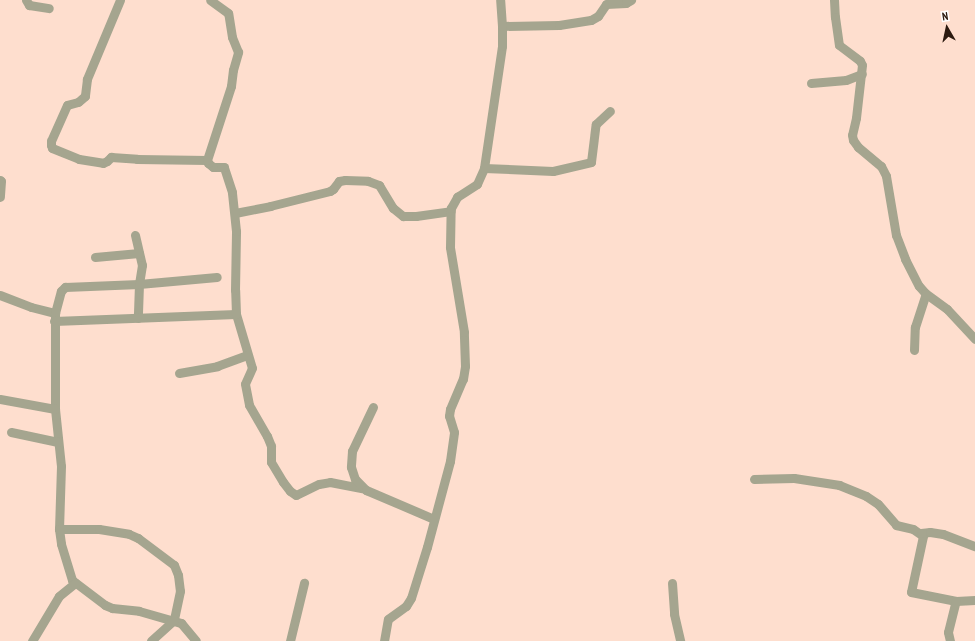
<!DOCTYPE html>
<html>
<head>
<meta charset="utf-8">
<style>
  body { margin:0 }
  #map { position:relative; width:975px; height:641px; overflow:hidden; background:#fedece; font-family:"PT Sans Narrow",sans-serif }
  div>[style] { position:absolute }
  .street>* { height:9px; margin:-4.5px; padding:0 4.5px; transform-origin:4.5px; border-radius:4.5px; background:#a5a58f }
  span { translate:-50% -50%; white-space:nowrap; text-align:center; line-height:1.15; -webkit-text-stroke:4px #fff; paint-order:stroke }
  .north { position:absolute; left:927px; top:8px; width:40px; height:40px; -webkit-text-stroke:3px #fff; paint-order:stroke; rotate:351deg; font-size:11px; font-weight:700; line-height:16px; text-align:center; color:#2c1a10 }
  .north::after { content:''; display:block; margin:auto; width:14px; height:18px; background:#2c1a10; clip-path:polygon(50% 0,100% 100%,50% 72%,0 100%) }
</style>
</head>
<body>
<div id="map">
  <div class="street">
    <i style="left:26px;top:0;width:6px;rotate:59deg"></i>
    <i style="left:29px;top:5px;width:20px;rotate:9deg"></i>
    <i style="left:120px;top:0;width:86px;rotate:112.7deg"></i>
    <i style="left:87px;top:79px;width:17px;rotate:97deg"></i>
    <i style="left:85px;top:96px;width:9px;rotate:139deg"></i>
    <i style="left:78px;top:102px;width:11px;rotate:165deg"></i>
    <i style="left:67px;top:105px;width:39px;rotate:114deg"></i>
    <i style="left:51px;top:141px;width:4px;rotate:90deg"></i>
    <i style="left:51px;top:145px;width:3px;rotate:72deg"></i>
    <i style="left:52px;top:148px;width:29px;rotate:22deg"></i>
    <i style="left:79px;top:159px;width:24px;rotate:9deg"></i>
    <i style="left:103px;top:163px;width:4px;rotate:-27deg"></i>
    <i style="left:107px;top:161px;width:6px;rotate:-45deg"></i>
    <i style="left:111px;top:157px;width:26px;rotate:4deg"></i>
    <i style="left:137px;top:159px;width:70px;rotate:0.8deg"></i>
    <i style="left:834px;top:0;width:17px;rotate:87deg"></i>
    <i style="left:835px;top:17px;width:28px;rotate:82deg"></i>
    <i style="left:839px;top:45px;width:26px;rotate:37deg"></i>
    <i style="left:860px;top:61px;width:4px;rotate:63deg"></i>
    <i style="left:862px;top:65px;width:53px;rotate:96.5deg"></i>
    <i style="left:856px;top:118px;width:17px;rotate:103deg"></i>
    <i style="left:852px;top:135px;width:5px;rotate:79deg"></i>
    <i style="left:853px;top:140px;width:9px;rotate:54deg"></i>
    <i style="left:858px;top:147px;width:30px;rotate:40deg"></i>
    <i style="left:881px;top:166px;width:11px;rotate:63deg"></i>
    <i style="left:886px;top:176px;width:60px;rotate:80.4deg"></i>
    <i style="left:896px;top:235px;width:26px;rotate:69deg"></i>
    <i style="left:905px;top:259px;width:30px;rotate:63deg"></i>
    <i style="left:919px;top:286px;width:9px;rotate:49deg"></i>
    <i style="left:925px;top:293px;width:27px;rotate:36deg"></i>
    <i style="left:947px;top:309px;width:41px;rotate:47deg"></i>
    <i style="left:502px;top:26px;width:57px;rotate:-1deg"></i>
    <i style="left:559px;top:25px;width:32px;rotate:-9deg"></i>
    <i style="left:591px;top:20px;width:8px;rotate:-30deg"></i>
    <i style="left:598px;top:16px;width:14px;rotate:-56deg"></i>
    <i style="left:606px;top:4px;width:20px;rotate:-3deg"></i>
    <i style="left:626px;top:3px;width:6px;rotate:-31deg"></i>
    <i style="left:811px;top:83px;width:35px;rotate:-5deg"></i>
    <i style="left:846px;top:80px;width:17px;rotate:-21deg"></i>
    <i style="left:484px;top:168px;width:69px;rotate:2.5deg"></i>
    <i style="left:553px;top:171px;width:39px;rotate:-13deg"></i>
    <i style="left:591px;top:162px;width:38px;rotate:-83deg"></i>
    <i style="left:596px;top:124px;width:19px;rotate:-43deg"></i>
    <i style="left:0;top:180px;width:1px;rotate:45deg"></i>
    <i style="left:1px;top:181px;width:16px;rotate:94deg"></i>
    <i style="left:235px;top:213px;width:36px;rotate:-11deg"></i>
    <i style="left:270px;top:206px;width:62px;rotate:-14deg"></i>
    <i style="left:330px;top:191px;width:4px;rotate:-34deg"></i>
    <i style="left:333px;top:189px;width:10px;rotate:-53deg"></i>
    <i style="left:339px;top:181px;width:6px;rotate:-9deg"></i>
    <i style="left:345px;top:180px;width:23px;rotate:2deg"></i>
    <i style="left:368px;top:181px;width:12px;rotate:20deg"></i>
    <i style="left:379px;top:185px;width:27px;rotate:59deg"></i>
    <i style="left:393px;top:208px;width:13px;rotate:39deg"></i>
    <i style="left:403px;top:216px;width:13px"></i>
    <i style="left:416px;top:216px;width:35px;rotate:-8deg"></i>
    <i style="left:135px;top:235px;width:31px;rotate:77deg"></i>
    <i style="left:142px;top:265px;width:19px;rotate:99deg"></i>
    <i style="left:139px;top:284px;width:34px;rotate:92deg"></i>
    <i style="left:95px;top:257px;width:44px;rotate:-5.2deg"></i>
    <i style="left:0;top:295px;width:33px;rotate:21deg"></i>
    <i style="left:31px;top:307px;width:25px;rotate:14deg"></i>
    <i style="left:55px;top:313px;width:96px;rotate:90deg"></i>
    <i style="left:55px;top:409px;width:57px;rotate:84deg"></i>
    <i style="left:61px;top:466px;width:63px;rotate:91.8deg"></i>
    <i style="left:59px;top:529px;width:15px;rotate:82deg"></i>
    <i style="left:61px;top:544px;width:38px;rotate:73deg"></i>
    <i style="left:72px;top:580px;width:41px;rotate:37.1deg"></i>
    <i style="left:105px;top:605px;width:8px;rotate:23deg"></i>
    <i style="left:112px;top:608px;width:27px;rotate:6deg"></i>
    <i style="left:139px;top:611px;width:44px;rotate:15.9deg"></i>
    <i style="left:181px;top:623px;width:23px;rotate:50deg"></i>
    <i style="left:55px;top:313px;width:23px;rotate:-75deg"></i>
    <i style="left:61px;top:291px;width:6px;rotate:-45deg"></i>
    <i style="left:65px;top:287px;width:74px;rotate:-2.3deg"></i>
    <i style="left:139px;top:284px;width:78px;rotate:-5.1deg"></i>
    <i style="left:236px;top:314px;width:56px;rotate:73.5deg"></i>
    <i style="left:252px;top:368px;width:17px;rotate:114deg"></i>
    <i style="left:245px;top:384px;width:21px;rotate:79deg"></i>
    <i style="left:249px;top:405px;width:36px;rotate:60deg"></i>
    <i style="left:267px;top:436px;width:11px;rotate:68deg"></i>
    <i style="left:271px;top:446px;width:16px;rotate:90deg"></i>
    <i style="left:271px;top:462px;width:23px;rotate:59deg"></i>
    <i style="left:283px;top:482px;width:11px;rotate:52deg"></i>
    <i style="left:290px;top:491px;width:7px;rotate:34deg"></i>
    <i style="left:296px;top:495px;width:25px;rotate:-26deg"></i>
    <i style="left:319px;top:484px;width:11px;rotate:-10deg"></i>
    <i style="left:330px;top:482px;width:33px;rotate:11deg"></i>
    <i style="left:54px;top:321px;width:182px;rotate:-2.2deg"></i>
    <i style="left:236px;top:314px;width:24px;rotate:-92deg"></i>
    <i style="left:235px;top:290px;width:59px;rotate:-89deg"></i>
    <i style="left:236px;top:231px;width:39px;rotate:-96deg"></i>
    <i style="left:232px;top:192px;width:26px;rotate:-108deg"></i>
    <i style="left:224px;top:167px;width:11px;rotate:180deg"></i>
    <i style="left:213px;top:167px;width:6px;rotate:-141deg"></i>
    <i style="left:208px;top:163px;width:3px;rotate:-108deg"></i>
    <i style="left:207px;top:160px;width:78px;rotate:-72deg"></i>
    <i style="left:231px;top:86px;width:16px;rotate:-83deg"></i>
    <i style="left:233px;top:70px;width:19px;rotate:-74deg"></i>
    <i style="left:238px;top:52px;width:16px;rotate:-112deg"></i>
    <i style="left:232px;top:37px;width:24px;rotate:-99deg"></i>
    <i style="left:228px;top:13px;width:22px;rotate:-144deg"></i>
    <i style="left:914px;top:350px;width:23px;rotate:-88deg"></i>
    <i style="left:915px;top:327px;width:35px;rotate:-72deg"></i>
    <i style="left:179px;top:373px;width:39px;rotate:-10deg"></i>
    <i style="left:217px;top:366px;width:32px;rotate:-20deg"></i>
    <i style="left:0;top:399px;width:56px;rotate:10.3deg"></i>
    <i style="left:373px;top:407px;width:49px;rotate:115.5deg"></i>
    <i style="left:352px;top:451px;width:16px;rotate:94deg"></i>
    <i style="left:351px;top:467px;width:13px;rotate:72deg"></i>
    <i style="left:355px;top:479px;width:16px;rotate:45deg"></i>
    <i style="left:366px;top:490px;width:74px;rotate:23.1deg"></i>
    <i style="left:11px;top:432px;width:48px;rotate:12deg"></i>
    <i style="left:754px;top:479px;width:40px;rotate:-1.4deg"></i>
    <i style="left:794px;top:478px;width:46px;rotate:8.8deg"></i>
    <i style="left:839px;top:485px;width:29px;rotate:22deg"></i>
    <i style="left:866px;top:496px;width:14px;rotate:34deg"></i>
    <i style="left:878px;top:504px;width:28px;rotate:49deg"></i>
    <i style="left:896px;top:525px;width:17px;rotate:13deg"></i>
    <i style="left:913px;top:529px;width:12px;rotate:35deg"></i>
    <i style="left:923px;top:536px;width:57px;rotate:102.1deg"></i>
    <i style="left:911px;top:592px;width:46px;rotate:11.3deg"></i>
    <i style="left:956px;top:601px;width:19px;rotate:-3deg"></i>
    <i style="left:59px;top:529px;width:40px"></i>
    <i style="left:99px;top:529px;width:30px;rotate:9deg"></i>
    <i style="left:129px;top:534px;width:10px;rotate:24deg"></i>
    <i style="left:138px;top:538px;width:45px;rotate:36.9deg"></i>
    <i style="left:174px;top:565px;width:11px;rotate:68deg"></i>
    <i style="left:178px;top:575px;width:16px;rotate:83deg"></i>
    <i style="left:180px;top:591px;width:30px;rotate:102deg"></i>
    <i style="left:174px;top:620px;width:31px;rotate:138deg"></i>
    <i style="left:921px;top:533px;width:9px;rotate:-6deg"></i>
    <i style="left:930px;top:532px;width:13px;rotate:9deg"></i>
    <i style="left:943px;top:534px;width:34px;rotate:21deg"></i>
    <i style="left:672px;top:583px;width:31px;rotate:86deg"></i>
    <i style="left:674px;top:614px;width:28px;rotate:77deg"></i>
    <i style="left:32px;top:641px;width:52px;rotate:-59deg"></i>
    <i style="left:59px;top:596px;width:21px;rotate:-39deg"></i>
    <i style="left:290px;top:641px;width:60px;rotate:-76.4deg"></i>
    <i style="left:384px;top:641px;width:22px;rotate:-80deg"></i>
    <i style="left:388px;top:619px;width:22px;rotate:-36deg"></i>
    <i style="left:406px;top:606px;width:9px;rotate:-58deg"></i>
    <i style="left:411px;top:598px;width:53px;rotate:-72.6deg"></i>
    <i style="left:427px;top:547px;width:89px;rotate:-75deg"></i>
    <i style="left:450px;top:461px;width:29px;rotate:-82deg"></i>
    <i style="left:454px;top:432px;width:17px;rotate:-107deg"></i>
    <i style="left:449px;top:416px;width:7px;rotate:-82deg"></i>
    <i style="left:450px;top:409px;width:33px;rotate:-67deg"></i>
    <i style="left:463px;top:379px;width:13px;rotate:-81deg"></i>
    <i style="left:465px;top:366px;width:34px;rotate:-92deg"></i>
    <i style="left:464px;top:332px;width:86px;rotate:-99.4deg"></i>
    <i style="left:450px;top:247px;width:39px;rotate:-89deg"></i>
    <i style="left:451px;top:208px;width:13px;rotate:-61deg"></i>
    <i style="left:457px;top:197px;width:24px;rotate:-33deg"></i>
    <i style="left:477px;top:184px;width:17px;rotate:-66deg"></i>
    <i style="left:484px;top:168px;width:123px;rotate:-81.6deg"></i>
    <i style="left:502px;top:46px;width:20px;rotate:-90deg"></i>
    <i style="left:502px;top:26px;width:26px;rotate:-94deg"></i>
    <i style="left:950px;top:641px;width:9px;rotate:-103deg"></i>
    <i style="left:948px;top:632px;width:32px;rotate:-76deg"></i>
  </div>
  <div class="north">N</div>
</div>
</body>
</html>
